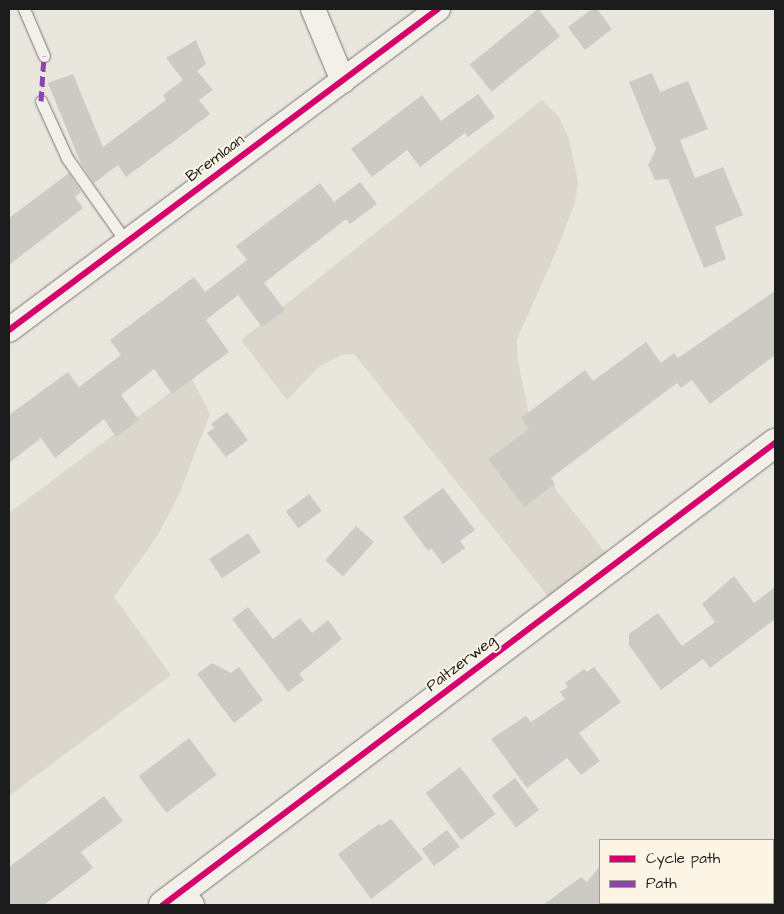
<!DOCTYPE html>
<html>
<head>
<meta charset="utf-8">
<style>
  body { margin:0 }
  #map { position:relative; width:784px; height:914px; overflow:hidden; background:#e9e6de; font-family:"Architects Daughter",sans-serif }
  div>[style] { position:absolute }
  .green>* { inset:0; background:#dbd7cc }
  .building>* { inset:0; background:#cccac4; transform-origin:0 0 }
  .roads { filter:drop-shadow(0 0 1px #787773) drop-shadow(0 0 1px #787773) }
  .service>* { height:11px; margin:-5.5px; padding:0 5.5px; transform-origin:5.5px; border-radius:5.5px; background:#f3f0ea }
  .minor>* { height:24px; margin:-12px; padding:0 12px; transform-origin:12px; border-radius:12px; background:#f3f0ea }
  .tertiary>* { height:28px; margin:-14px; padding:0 14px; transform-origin:14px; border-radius:14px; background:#f3f0ea }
  .quiet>* { height:5px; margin-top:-2.5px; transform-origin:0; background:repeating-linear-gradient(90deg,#8e44ad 0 10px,transparent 0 15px) }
  .cycleway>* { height:6px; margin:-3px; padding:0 3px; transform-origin:3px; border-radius:3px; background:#d6006c }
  span { translate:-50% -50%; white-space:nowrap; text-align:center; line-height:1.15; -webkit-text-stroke:4px #fcf5e5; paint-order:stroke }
  .street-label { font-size:16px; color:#1c1c1c }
  .frame { position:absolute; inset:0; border:10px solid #1c1c1c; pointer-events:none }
  .legend { position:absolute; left:599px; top:839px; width:175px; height:65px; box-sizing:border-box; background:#fcf5e5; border:1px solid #a29e95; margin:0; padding:6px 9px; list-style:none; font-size:15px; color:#1c1c1c }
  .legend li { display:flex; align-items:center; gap:10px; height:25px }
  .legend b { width:25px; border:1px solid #a29e95 }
</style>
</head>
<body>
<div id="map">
  <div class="green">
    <i style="clip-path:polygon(542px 100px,559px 117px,569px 139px,578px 182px,575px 203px,555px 254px,517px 339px,518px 361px,537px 454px,557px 491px,609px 557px,551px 600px,354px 354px,341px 355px,320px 366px,287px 400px,241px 340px)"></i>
    <i style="clip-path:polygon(191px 377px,210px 414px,180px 492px,158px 535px,114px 597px,171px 675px,9px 796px,9px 513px)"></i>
  </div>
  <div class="building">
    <i style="left:538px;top:9px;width:35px;height:88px;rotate:51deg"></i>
    <i style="clip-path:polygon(592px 9px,597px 9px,612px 29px,585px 50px,568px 27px)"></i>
    <i style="clip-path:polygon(196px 40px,206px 64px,197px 71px,213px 90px,199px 100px,210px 114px,126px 177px,118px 165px,94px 183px,81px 164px,48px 83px,73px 74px,103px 147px,166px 100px,163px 95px,183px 80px,166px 58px)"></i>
    <i style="clip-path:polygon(652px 73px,660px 92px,688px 81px,708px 129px,680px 140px,695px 178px,723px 167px,743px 215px,715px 227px,726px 259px,704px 268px,668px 179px,655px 180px,648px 165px,656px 149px,629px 82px)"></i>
    <i style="clip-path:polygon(478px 94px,495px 117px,468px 137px,465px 133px,420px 167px,407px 150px,372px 177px,351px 149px,422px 95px,441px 121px)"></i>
    <i style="clip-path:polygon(69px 173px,81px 192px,75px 197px,83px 208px,9px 265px,9px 218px)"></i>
    <i style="clip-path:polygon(360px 182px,377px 204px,350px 224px,346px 219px,264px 283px,285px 310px,262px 327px,238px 295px,206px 320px,229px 352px,172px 394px,154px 369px,121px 395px,139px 420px,116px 437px,104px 419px,55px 458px,41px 438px,9px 463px,9px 415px,68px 372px,79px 387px,121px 355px,110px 340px,194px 277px,205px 292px,247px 260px,236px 246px,320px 183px,334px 202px)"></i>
    <i style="clip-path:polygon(775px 291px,775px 355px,710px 404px,692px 380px,681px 388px,677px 383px,551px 478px,555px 484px,524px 507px,488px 459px,529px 429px,521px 418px,585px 370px,593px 381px,646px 342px,661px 363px,674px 353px,678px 358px)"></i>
    <i style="clip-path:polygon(227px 412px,248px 440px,226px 457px,207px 433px,214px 428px,211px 424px)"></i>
    <i style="clip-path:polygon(443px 488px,475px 530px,460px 541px,465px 548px,443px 564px,431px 548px,428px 551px,403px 517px)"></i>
    <i style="left:309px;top:494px;width:21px;height:29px;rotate:53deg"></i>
    <i style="left:356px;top:526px;width:24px;height:46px;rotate:42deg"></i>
    <i style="left:248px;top:533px;width:23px;height:47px;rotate:56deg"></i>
    <i style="clip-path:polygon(734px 576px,754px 603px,775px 587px,775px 619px,710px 668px,703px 659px,661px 690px,629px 645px,629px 634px,658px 613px,682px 646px,715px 622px,702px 604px)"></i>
    <i style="clip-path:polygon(248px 607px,273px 639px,300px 618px,312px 633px,328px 620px,342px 639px,299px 674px,286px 656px,304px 680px,288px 692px,232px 619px)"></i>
    <i style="clip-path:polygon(212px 663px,231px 673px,239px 667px,263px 700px,234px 723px,197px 674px)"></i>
    <i style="clip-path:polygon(594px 667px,621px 702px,579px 733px,600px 761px,581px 775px,567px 758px,527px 788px,491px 739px,526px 716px,531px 722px,565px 699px,560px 692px,568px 687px,565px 683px,584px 669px,587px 672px)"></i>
    <i style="left:189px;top:738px;width:46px;height:63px;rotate:53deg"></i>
    <i style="left:460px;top:767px;width:59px;height:43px;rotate:53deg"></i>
    <i style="left:515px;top:778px;width:40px;height:29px;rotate:53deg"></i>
    <i style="clip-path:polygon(104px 796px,123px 821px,81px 852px,93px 868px,44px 905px,9px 905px,9px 867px)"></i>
    <i style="clip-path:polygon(391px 819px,423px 859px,371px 899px,338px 854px,379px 824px,381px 826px)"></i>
    <i style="left:447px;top:830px;width:21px;height:32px;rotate:53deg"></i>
    <i style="clip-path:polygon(600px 866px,600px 903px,615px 905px,543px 905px,581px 877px,587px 882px)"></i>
  </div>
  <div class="roads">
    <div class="service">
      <i style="left:24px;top:9px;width:51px;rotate:66.9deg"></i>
      <i style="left:41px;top:101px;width:63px;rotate:65.5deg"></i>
      <i style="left:67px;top:158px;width:103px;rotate:54.9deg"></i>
    </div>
    <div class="minor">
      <i style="left:313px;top:9px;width:78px;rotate:67.4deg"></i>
      <i style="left:9px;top:330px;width:536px;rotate:-36.81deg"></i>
      <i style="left:181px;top:891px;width:18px;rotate:52deg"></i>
    </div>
    <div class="tertiary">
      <i style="left:163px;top:905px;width:767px;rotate:-37.05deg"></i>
    </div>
  </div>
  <div class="quiet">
    <i style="left:41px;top:101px;width:45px;rotate:-86.2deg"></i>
  </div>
  <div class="cycleway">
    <i style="left:9px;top:330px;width:536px;rotate:-36.81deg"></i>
    <i style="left:163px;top:905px;width:767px;rotate:-37.05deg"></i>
  </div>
  <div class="street-label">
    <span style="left:215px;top:158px;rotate:-37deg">Bremlaan</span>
    <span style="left:461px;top:663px;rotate:-37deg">Paltzerweg</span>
  </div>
  <div class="frame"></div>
  <ul class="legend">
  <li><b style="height:6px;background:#d6006c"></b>Cycle path</li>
  <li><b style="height:6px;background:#8e44ad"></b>Path</li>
  </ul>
</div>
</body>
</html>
